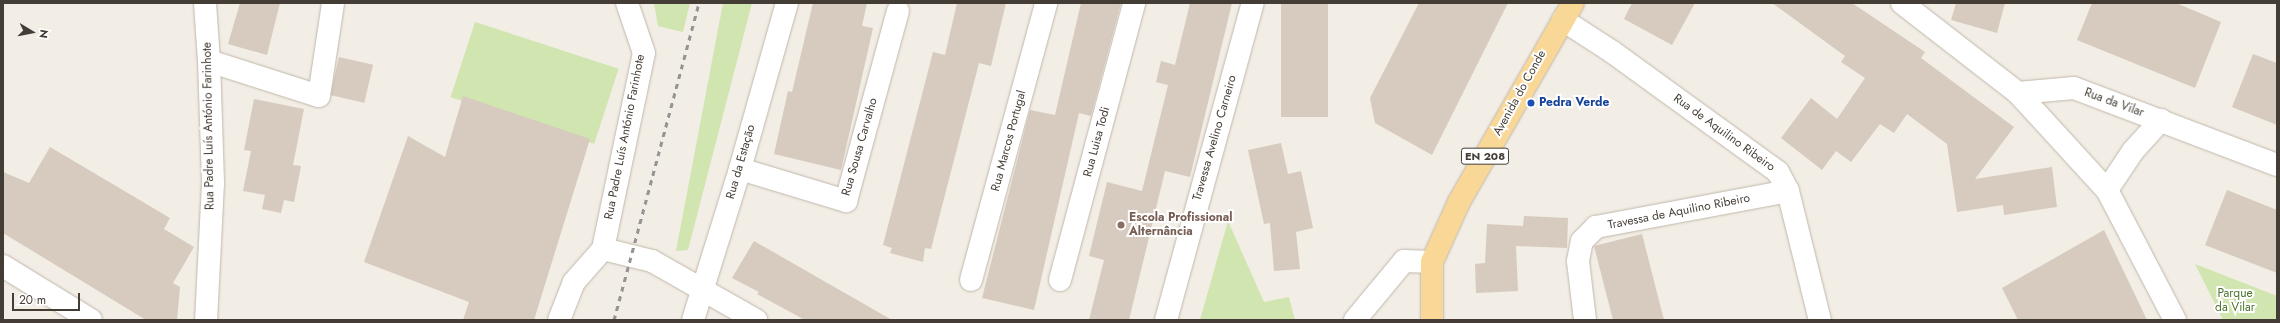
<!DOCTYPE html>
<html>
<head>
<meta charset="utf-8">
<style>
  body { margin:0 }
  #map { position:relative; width:2280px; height:323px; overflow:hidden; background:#f2ede5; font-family:Jost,sans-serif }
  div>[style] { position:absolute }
  .green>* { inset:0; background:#d0e5af; transform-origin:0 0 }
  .building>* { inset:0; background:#d6cbbe; transform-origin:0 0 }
  .roads { filter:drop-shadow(0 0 1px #c0b7ab) drop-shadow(0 0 1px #c0b7ab) }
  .minor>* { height:22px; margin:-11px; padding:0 11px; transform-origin:11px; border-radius:11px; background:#fff }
  .major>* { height:22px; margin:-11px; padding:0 11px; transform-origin:11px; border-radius:11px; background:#f9d796 }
  .rail>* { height:3px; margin-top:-1.5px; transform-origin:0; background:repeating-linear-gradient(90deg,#949494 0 5px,transparent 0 10px) }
  .dots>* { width:11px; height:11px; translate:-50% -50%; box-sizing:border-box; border:2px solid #fff; border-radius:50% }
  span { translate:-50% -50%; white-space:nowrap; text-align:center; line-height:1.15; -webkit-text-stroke:4px #fff; paint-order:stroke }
  .shield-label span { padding:1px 3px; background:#fff; border:1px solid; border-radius:3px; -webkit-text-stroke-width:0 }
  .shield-label { font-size:11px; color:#443d35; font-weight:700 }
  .street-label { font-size:12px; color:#443d35 }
  .transit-label { font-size:12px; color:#164399; font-weight:700 }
  .left { translate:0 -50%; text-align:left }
  .education-label { font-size:12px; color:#785e54; font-weight:700 }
  .park-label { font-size:12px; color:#4a722b }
  .frame { position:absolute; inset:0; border:4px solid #443d35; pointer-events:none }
  .north { position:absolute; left:12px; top:12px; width:40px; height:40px; -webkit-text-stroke:3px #fff; paint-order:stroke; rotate:100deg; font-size:11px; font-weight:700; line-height:16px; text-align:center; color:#443d35 }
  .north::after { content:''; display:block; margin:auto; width:14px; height:18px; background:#443d35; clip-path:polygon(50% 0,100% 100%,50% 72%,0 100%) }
  .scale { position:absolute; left:12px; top:293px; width:68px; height:18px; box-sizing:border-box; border:2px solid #443d35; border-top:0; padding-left:5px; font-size:12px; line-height:14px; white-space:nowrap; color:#443d35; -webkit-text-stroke:3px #fff; paint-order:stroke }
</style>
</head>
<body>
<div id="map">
  <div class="green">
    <i style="clip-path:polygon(654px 3px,690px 3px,683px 32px,658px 26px)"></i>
    <i style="clip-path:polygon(723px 3px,752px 3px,688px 250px,676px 251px)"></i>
    <i style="left:475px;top:22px;width:151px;height:79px;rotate:18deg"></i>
    <i style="clip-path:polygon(1228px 221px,1264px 302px,1289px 297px,1295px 320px,1200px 320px)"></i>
    <i style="clip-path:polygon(2195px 264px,2277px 296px,2277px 320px,2223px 320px)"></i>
  </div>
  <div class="building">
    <i style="clip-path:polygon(240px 3px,280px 3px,267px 55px,228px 44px)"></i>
    <i style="clip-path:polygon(813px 3px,867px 3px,862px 26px,873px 28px,841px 170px,774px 154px,788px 91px,792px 92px)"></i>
    <i style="clip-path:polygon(957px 3px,1006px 3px,991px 66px,979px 63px,931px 249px,925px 248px,923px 262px,890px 253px,892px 248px,883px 245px,933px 52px,945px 55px)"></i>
    <i style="clip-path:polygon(1081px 3px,1121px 3px,1091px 116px,1079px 113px,1034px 310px,982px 298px,1030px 110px,1055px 115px)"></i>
    <i style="clip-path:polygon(1190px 3px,1232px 3px,1190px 177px,1165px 171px,1129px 320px,1089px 320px,1104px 260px,1089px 256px,1107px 182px,1142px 191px,1168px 85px,1156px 82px,1161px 61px,1175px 65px)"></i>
    <i style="left:1281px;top:3px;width:47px;height:114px"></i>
    <i style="clip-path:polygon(1419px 3px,1508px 3px,1432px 155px,1375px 123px,1370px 98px)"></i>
    <i style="clip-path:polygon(1632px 3px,1695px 3px,1672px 45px,1624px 19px)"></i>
    <i style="clip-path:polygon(1772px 3px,1852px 3px,1925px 52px,1921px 58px,2014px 127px,1975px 179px,2052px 167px,2057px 207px,2004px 215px,2003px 205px,1957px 212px,1947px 144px,1907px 114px,1894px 133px,1880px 124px,1851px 162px,1836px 151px,1822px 170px,1781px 138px,1811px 98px,1837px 119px,1865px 78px,1841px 62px,1845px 56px)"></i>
    <i style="clip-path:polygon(1956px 3px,2005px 3px,1997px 33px,1951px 20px)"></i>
    <i style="clip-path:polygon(2092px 3px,2176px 3px,2221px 22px,2195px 88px,2077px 40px)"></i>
    <i style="clip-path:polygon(2253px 54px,2277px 63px,2277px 125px,2232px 107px)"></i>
    <i style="left:339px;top:57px;width:35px;height:39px;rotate:13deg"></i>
    <i style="clip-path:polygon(463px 96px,590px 139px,534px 320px,463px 320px,469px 302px,364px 262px,408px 136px,445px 157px)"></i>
    <i style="clip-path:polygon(254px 99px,304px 109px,293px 165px,301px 166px,294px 202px,284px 200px,281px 213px,262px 209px,265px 195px,243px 191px,251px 151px,244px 150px)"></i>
    <i style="clip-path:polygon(1281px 143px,1288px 174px,1301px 171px,1313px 228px,1296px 232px,1300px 269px,1274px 271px,1270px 223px,1264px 224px,1248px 150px)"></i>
    <i style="clip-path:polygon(50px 147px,170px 218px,164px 229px,194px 247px,173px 283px,180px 287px,177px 320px,146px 320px,3px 233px,3px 172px,29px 183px)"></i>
    <i style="clip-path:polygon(2227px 190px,2277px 210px,2277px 273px,2205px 245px)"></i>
    <i style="clip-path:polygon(1524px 216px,1568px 218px,1567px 248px,1516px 246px,1518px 291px,1476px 293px,1475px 264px,1485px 263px,1487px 224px,1523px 226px)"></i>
    <i style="clip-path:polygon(2104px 230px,2147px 320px,2018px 320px,2002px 288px)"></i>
    <i style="clip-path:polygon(1642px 234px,1664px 320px,1613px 320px,1594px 246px)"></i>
    <i style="clip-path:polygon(754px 241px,892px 320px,805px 320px,757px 294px,759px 292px,732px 278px)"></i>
  </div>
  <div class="roads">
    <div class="minor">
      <i style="left:205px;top:3px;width:58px;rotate:86.1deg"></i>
      <i style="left:209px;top:61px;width:122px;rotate:88.1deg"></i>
      <i style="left:213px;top:183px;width:137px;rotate:92.9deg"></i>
      <i style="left:1902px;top:3px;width:147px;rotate:37.8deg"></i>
      <i style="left:2018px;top:93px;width:132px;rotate:47.5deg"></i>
      <i style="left:2107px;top:190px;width:147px;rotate:62.4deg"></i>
      <i style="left:1563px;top:20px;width:57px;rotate:32.9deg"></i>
      <i style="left:1611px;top:51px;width:206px;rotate:35.9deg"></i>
      <i style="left:1778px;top:172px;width:21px;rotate:62deg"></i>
      <i style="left:1788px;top:191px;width:133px;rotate:76.1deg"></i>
      <i style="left:209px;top:61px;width:115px;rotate:17.7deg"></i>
      <i style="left:319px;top:96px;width:94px;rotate:-81.4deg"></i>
      <i style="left:2018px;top:93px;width:56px;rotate:-5.1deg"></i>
      <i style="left:2074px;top:88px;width:217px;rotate:20.8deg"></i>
      <i style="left:740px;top:169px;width:111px;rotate:16.8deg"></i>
      <i style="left:846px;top:201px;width:197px;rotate:-74.7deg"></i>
      <i style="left:2107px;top:190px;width:47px;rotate:-56.3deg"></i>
      <i style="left:2133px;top:151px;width:42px;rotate:-47.9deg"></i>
      <i style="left:603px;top:249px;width:200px;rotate:-78.2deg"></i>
      <i style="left:644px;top:53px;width:53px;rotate:-108.8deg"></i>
      <i style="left:3px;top:266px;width:103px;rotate:31.5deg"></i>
      <i style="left:971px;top:280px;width:287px;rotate:-74.8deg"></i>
      <i style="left:1060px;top:280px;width:287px;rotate:-75deg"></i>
      <i style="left:559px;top:320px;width:41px;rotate:-68.5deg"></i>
      <i style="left:574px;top:282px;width:44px;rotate:-48.7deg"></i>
      <i style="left:603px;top:249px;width:50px;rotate:13.8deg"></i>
      <i style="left:652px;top:261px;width:120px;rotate:29.6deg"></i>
      <i style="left:693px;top:320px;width:158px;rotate:-72.7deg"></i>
      <i style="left:740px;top:169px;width:173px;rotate:-74.2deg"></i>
      <i style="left:1166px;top:320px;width:329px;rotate:-74.7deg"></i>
      <i style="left:1355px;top:320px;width:77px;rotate:-50.3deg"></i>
      <i style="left:1404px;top:261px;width:28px;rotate:2deg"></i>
      <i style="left:1585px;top:320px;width:59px;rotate:-96.8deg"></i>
      <i style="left:1578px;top:261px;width:20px;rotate:-79deg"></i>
      <i style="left:1582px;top:241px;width:20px;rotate:-45deg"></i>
      <i style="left:1596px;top:227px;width:195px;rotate:-10.6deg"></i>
    </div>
    <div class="major">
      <i style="left:1432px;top:320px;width:58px;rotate:-90deg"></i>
      <i style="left:1432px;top:262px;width:66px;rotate:-65.8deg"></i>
      <i style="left:1459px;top:202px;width:229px;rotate:-60.2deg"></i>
    </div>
  </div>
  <div class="rail">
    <i style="left:614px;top:320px;width:328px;rotate:-75deg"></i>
  </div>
  <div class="dots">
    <i style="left:1531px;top:103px;background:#1a4fb4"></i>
    <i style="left:1121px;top:225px;background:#8d6e63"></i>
  </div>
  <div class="shield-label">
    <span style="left:1485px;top:156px">EN 208</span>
  </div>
  <div class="street-label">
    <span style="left:1520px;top:93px;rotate:-61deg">Avenida do Conde</span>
    <span style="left:2114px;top:103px;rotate:20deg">Rua da Vilar</span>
    <span style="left:209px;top:126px;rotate:-91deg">Rua Padre Luís António Farinhote</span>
    <span style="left:1724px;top:133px;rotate:36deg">Rua de Aquilino Ribeiro</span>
    <span style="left:625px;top:137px;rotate:-79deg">Rua Padre Luís António Farinhote</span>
    <span style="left:1215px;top:138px;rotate:-74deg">Travessa Avelino Carneiro</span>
    <span style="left:1009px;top:141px;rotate:-75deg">Rua Marcos Portugal</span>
    <span style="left:1097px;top:142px;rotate:-75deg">Rua Luisa Todi</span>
    <span style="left:860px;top:147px;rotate:-74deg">Rua Sousa Carvalho</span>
    <span style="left:741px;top:162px;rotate:-74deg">Rua da Estação</span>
    <span style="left:1679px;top:212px;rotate:-11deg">Travessa de Aquilino Ribeiro</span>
  </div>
  <div class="transit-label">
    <span class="left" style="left:1539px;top:103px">Pedra Verde</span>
  </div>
  <div class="education-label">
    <span class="left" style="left:1129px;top:225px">Escola Profissional<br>Alternância</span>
  </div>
  <div class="park-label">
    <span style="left:2235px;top:301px">Parque<br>da Vilar</span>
  </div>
  <div class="frame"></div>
  <div class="north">N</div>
  <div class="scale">20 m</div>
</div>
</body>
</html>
